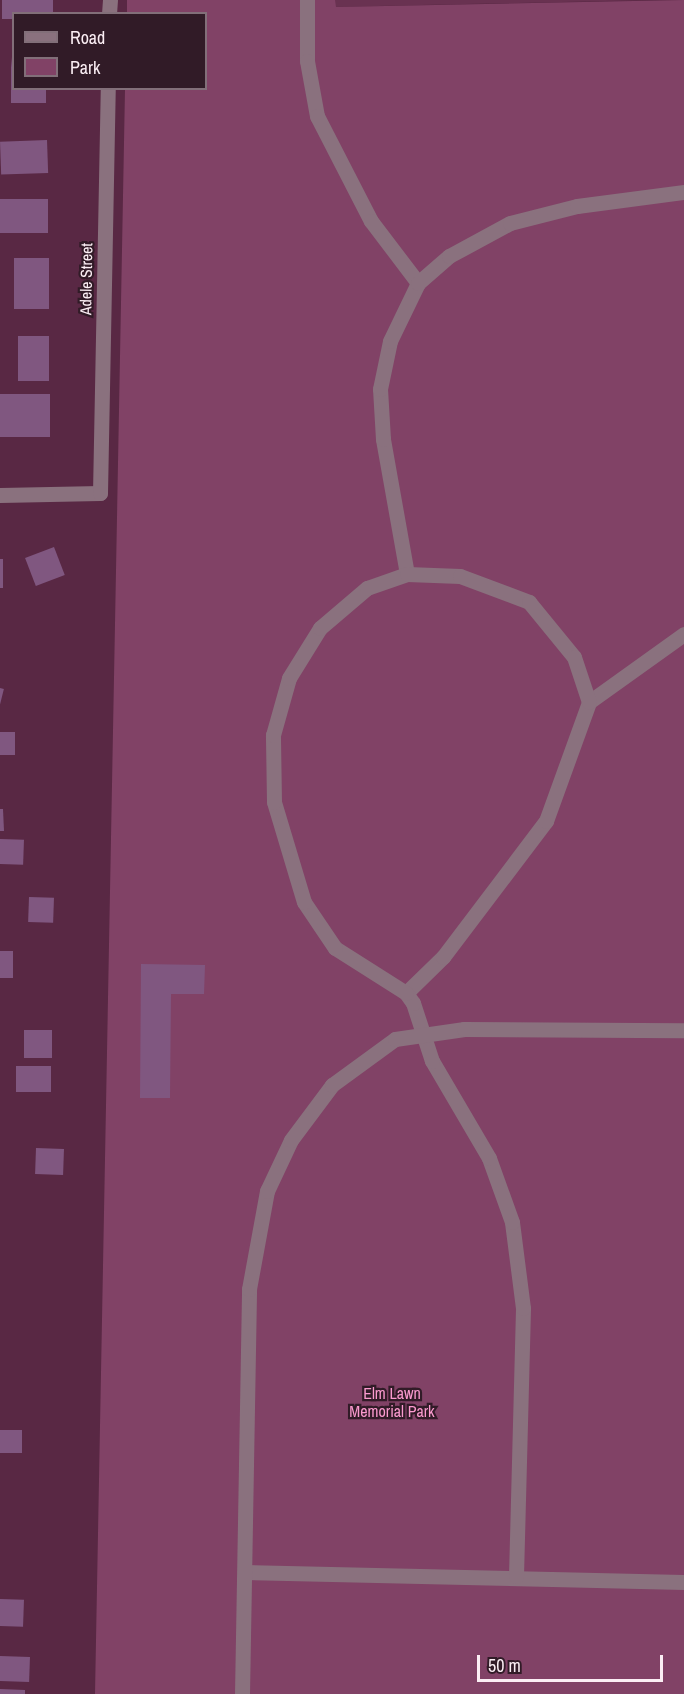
<!DOCTYPE html>
<html>
<head>
<meta charset="utf-8">
<style>
  body { margin:0 }
  #map { position:relative; width:684px; height:1694px; overflow:hidden; background:#592844; font-family:"Archivo Narrow",sans-serif }
  div>[style] { position:absolute }
  .built>* { inset:0; background:#693251 }
  .green>* { inset:0; background:#814266 }
  .building>* { inset:0; background:#805780; transform-origin:0 0 }
  .minor>* { height:15px; margin:-7.5px; padding:0 7.5px; transform-origin:7.5px; border-radius:7.5px; background:#8a717e }
  span { translate:-50% -50%; white-space:nowrap; text-align:center; line-height:1.15; -webkit-text-stroke:4.5px #311b27; paint-order:stroke }
  .street-label { font-size:16px; color:#fbeef4 }
  .park-label { font-size:16px; color:#fb9acf }
  .legend { position:absolute; left:12px; top:12px; width:195px; height:78px; box-sizing:border-box; background:#311b27; border:2px solid #826f79; margin:0; padding:8px 10px; list-style:none; font-size:18px; color:#fbeef4 }
  .legend li { display:flex; align-items:center; gap:12px; height:30px }
  .legend b { width:30px; border:2px solid #826f79 }
  .scale { position:absolute; left:477px; top:1655px; width:186px; height:27px; box-sizing:border-box; border:3px solid #fbeef4; border-top:0; padding-left:8px; font-size:18px; line-height:21px; white-space:nowrap; color:#fbeef4; -webkit-text-stroke:4px #311b27; paint-order:stroke }
</style>
</head>
<body>
<div id="map">
  <div class="built">
    <i style="clip-path:polygon(335px 0,649px 0,335px 7px)"></i>
  </div>
  <div class="green">
    <i style="clip-path:polygon(127px 0,335px 0,336px 7px,684px 0,684px 1694px,95px 1694px,125px 89px,206px 88px,206px 14px,127px 13px)"></i>
  </div>
  <div class="building">
    <i style="clip-path:polygon(2px 0,53px 0,53px 14px,14px 14px,14px 19px,2px 19px)"></i>
    <i style="clip-path:polygon(11px 57px,14px 88px,46px 88px,46px 103px,11px 103px)"></i>
    <i style="left:47px;top:140px;width:33px;height:47px;rotate:88deg"></i>
    <i style="left:0;top:199px;width:48px;height:34px"></i>
    <i style="left:14px;top:258px;width:35px;height:51px"></i>
    <i style="left:18px;top:336px;width:31px;height:45px"></i>
    <i style="left:50px;top:394px;width:43px;height:50px;rotate:90deg"></i>
    <i style="left:54px;top:547px;width:30px;height:31px;rotate:69deg"></i>
    <i style="left:0;top:559px;width:3px;height:29px"></i>
    <i style="left:0;top:688px;width:4px;height:30px;rotate:14deg"></i>
    <i style="left:0;top:732px;width:15px;height:23px"></i>
    <i style="clip-path:polygon(0 809px,3px 809px,4px 831px,0 831px)"></i>
    <i style="left:0;top:839px;width:24px;height:25px;rotate:2deg"></i>
    <i style="left:29px;top:897px;width:25px;height:25px;rotate:2deg"></i>
    <i style="left:0;top:951px;width:13px;height:27px"></i>
    <i style="clip-path:polygon(141px 964px,205px 965px,204px 994px,171px 994px,170px 1098px,140px 1098px)"></i>
    <i style="left:24px;top:1030px;width:28px;height:28px"></i>
    <i style="left:16px;top:1066px;width:35px;height:26px"></i>
    <i style="left:36px;top:1148px;width:28px;height:26px;rotate:2deg"></i>
    <i style="left:22px;top:1430px;width:23px;height:22px;rotate:90deg"></i>
    <i style="left:0;top:1599px;width:24px;height:27px;rotate:2deg"></i>
    <i style="left:0;top:1656px;width:30px;height:25px;rotate:2deg"></i>
    <i style="clip-path:polygon(0 1689px,25px 1690px,25px 1694px,0 1694px)"></i>
  </div>
  <div class="minor">
    <i style="left:307px;top:0;width:61px;rotate:90deg"></i>
    <i style="left:307px;top:61px;width:56px;rotate:79.7deg"></i>
    <i style="left:317px;top:116px;width:118px;rotate:62.8deg"></i>
    <i style="left:371px;top:221px;width:78px;rotate:52.8deg"></i>
    <i style="left:109px;top:14px;width:14px;rotate:-86deg"></i>
    <i style="left:0;top:495px;width:100px;rotate:-1.1deg"></i>
    <i style="left:100px;top:493px;width:405px;rotate:-88.9deg"></i>
    <i style="left:407px;top:574px;width:137px;rotate:-100.1deg"></i>
    <i style="left:383px;top:439px;width:50px;rotate:-93.4deg"></i>
    <i style="left:380px;top:389px;width:49px;rotate:-78.2deg"></i>
    <i style="left:390px;top:341px;width:64px;rotate:-64.2deg"></i>
    <i style="left:418px;top:283px;width:41px;rotate:-41.1deg"></i>
    <i style="left:449px;top:256px;width:69px;rotate:-28.4deg"></i>
    <i style="left:510px;top:223px;width:69px;rotate:-14.2deg"></i>
    <i style="left:577px;top:206px;width:108px;rotate:-7.5deg"></i>
    <i style="left:406px;top:993px;width:52px;rotate:-44.2deg"></i>
    <i style="left:443px;top:957px;width:171px;rotate:-52.9deg"></i>
    <i style="left:546px;top:821px;width:127px;rotate:-70.1deg"></i>
    <i style="left:589px;top:702px;width:117px;rotate:-35.6deg"></i>
    <i style="left:245px;top:1572px;width:439px;rotate:1.3deg"></i>
    <i style="left:516px;top:1576px;width:268px;rotate:-88.5deg"></i>
    <i style="left:523px;top:1308px;width:87px;rotate:-97.3deg"></i>
    <i style="left:512px;top:1222px;width:68px;rotate:-109.8deg"></i>
    <i style="left:489px;top:1158px;width:113px;rotate:-120.4deg"></i>
    <i style="left:432px;top:1061px;width:61px;rotate:-108.1deg"></i>
    <i style="left:413px;top:1003px;width:12px;rotate:-125deg"></i>
    <i style="left:406px;top:993px;width:84px;rotate:-147.6deg"></i>
    <i style="left:335px;top:948px;width:55px;rotate:-124deg"></i>
    <i style="left:304px;top:902px;width:104px;rotate:-106.7deg"></i>
    <i style="left:274px;top:802px;width:67px;rotate:-90.9deg"></i>
    <i style="left:273px;top:735px;width:59px;rotate:-74.3deg"></i>
    <i style="left:289px;top:678px;width:59px;rotate:-58.2deg"></i>
    <i style="left:320px;top:628px;width:62px;rotate:-40.4deg"></i>
    <i style="left:367px;top:588px;width:42px;rotate:-19.3deg"></i>
    <i style="left:407px;top:574px;width:53px;rotate:2.2deg"></i>
    <i style="left:460px;top:576px;width:74px;rotate:20.6deg"></i>
    <i style="left:529px;top:602px;width:71px;rotate:50.7deg"></i>
    <i style="left:574px;top:657px;width:47px;rotate:71.6deg"></i>
    <i style="left:242px;top:1694px;width:405px;rotate:-89deg"></i>
    <i style="left:249px;top:1289px;width:100px;rotate:-79.6deg"></i>
    <i style="left:267px;top:1191px;width:56px;rotate:-64.8deg"></i>
    <i style="left:291px;top:1140px;width:69px;rotate:-53.3deg"></i>
    <i style="left:332px;top:1085px;width:78px;rotate:-36.1deg"></i>
    <i style="left:395px;top:1039px;width:70px;rotate:-8.2deg"></i>
    <i style="left:464px;top:1029px;width:220px;rotate:0.3deg"></i>
  </div>
  <div class="street-label">
    <span style="left:86px;top:279px;rotate:-89deg">Adele Street</span>
  </div>
  <div class="park-label">
    <span style="left:392px;top:1402px">Elm Lawn<br>Memorial Park</span>
  </div>
  <ul class="legend">
  <li><b style="height:8px;background:#8a717e"></b>Road</li>
  <li><b style="height:16px;background:#814266"></b>Park</li>
  </ul>
  <div class="scale">50 m</div>
</div>
</body>
</html>
